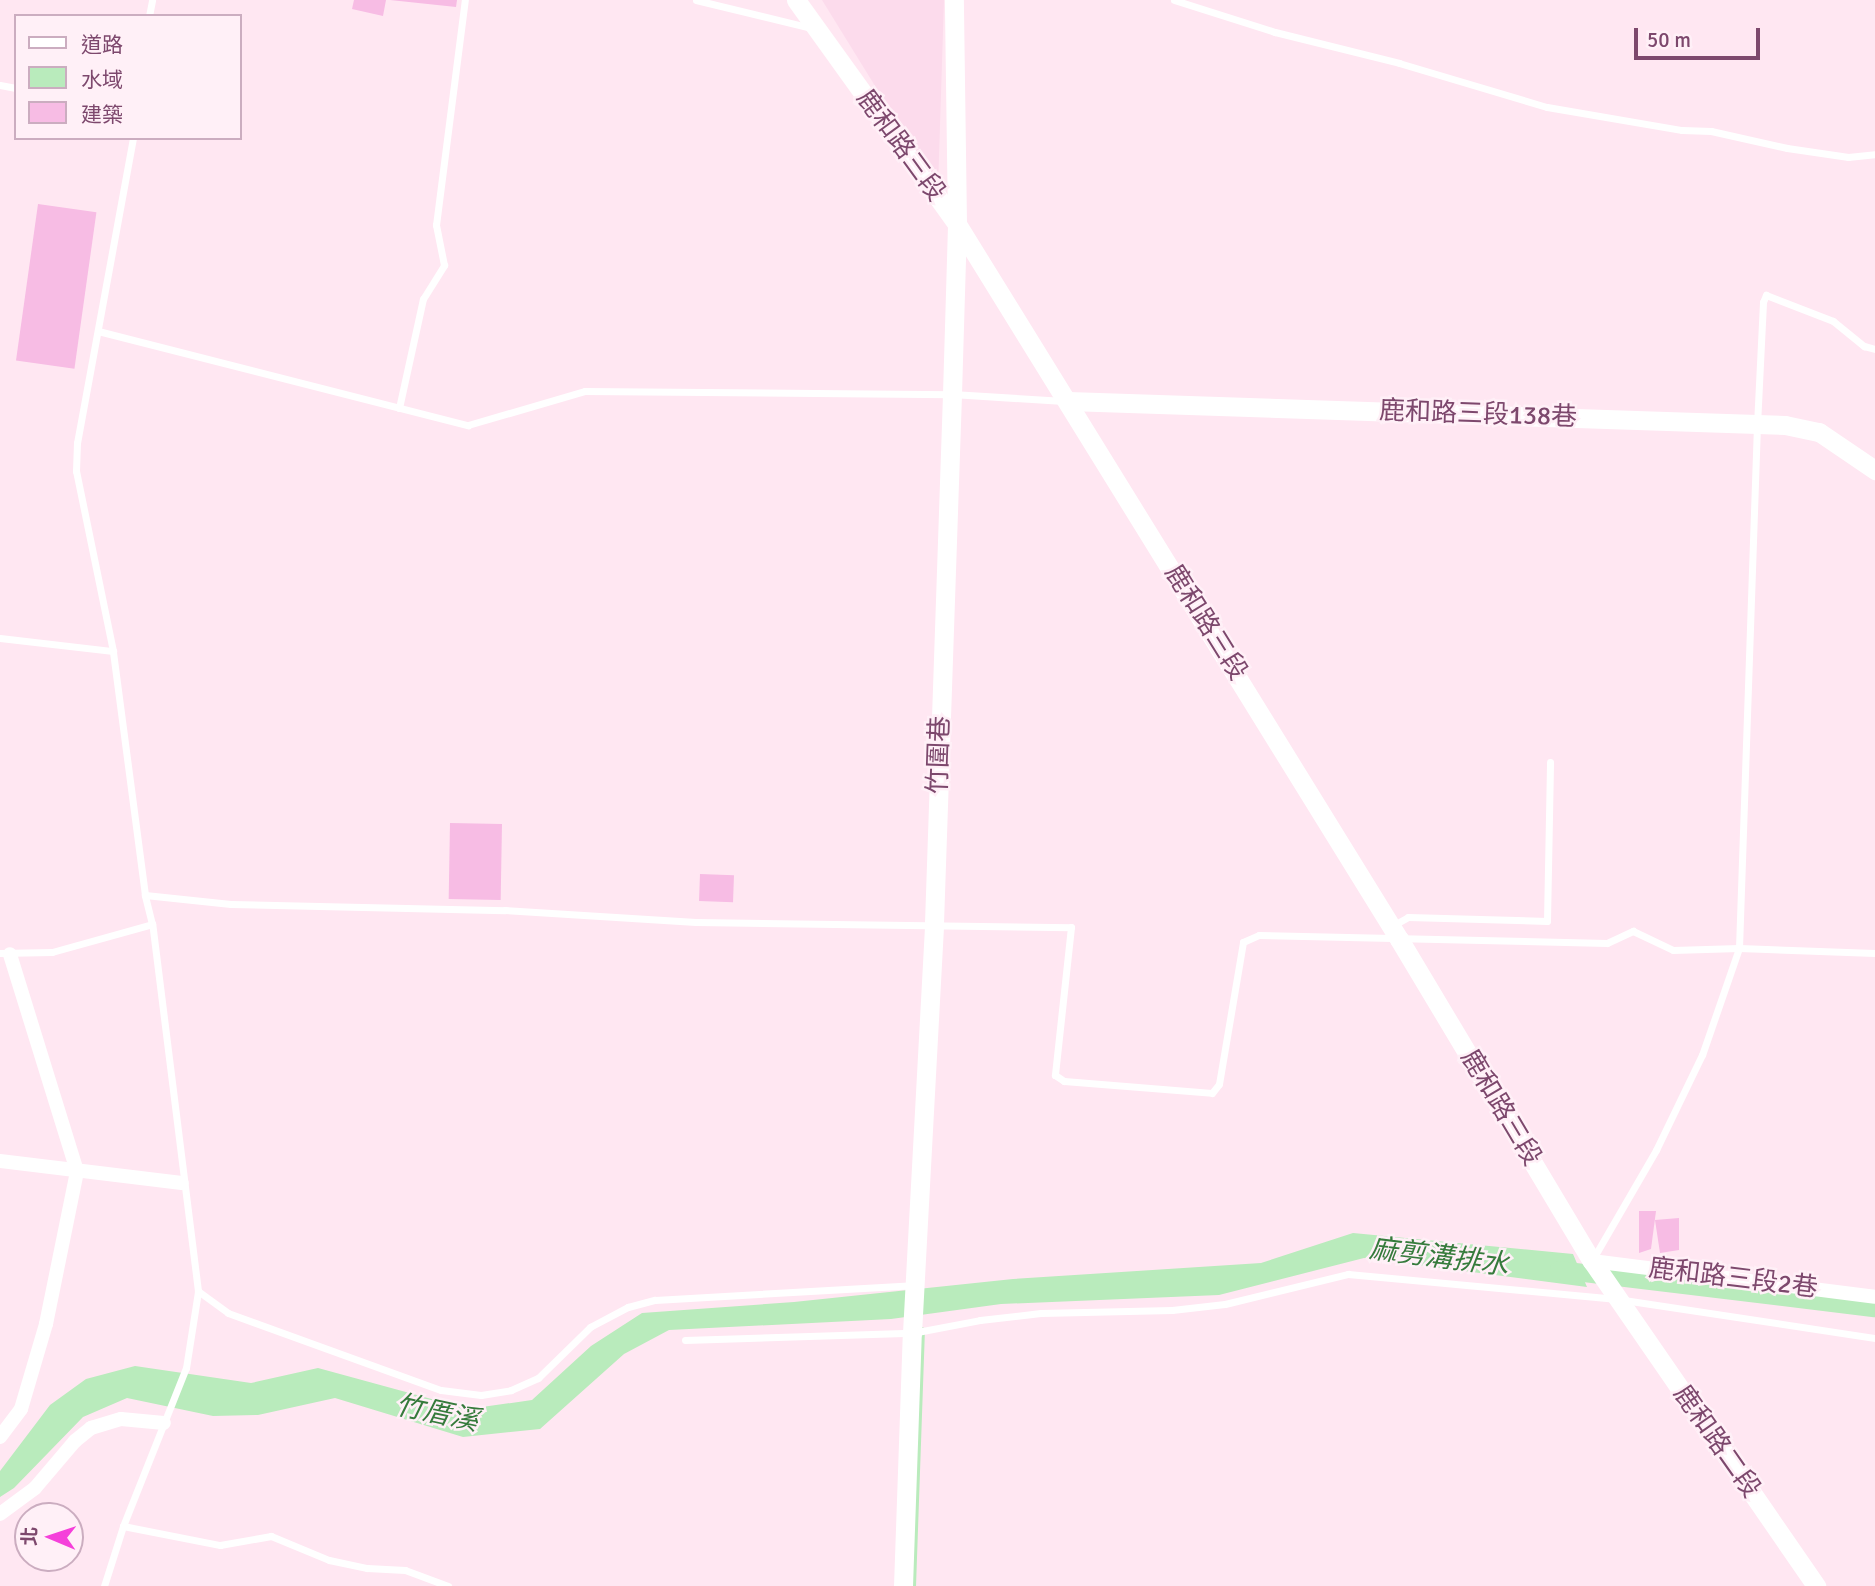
<!DOCTYPE html>
<html>
<head>
<meta charset="utf-8">
<style>
  body { margin:0 }
  #map { position:relative; width:1875px; height:1586px; overflow:hidden; background:#ffe7f2; font-family:Signika,"Noto Sans TC",sans-serif }
  div>[style] { position:absolute }
  .residential>* { inset:0; background:#fcdbec }
  .water>* { inset:0; background:#b9ebbc }
  .stream>* { height:5px; margin:-2.5px; padding:0 2.5px; transform-origin:2.5px; border-radius:2.5px; background:#b9ebbc }
  .canal>* { height:18px; margin:-9px; padding:0 9px; transform-origin:9px; border-radius:9px; background:#b9ebbc }
  .building>* { inset:0; background:#f7bce4; transform-origin:0 0 }
  .lane>* { height:7px; margin:-3.5px; padding:0 3.5px; transform-origin:3.5px; border-radius:3.5px; background:#fff }
  .street>* { height:14px; margin:-7px; padding:0 7px; transform-origin:7px; border-radius:7px; background:#fff }
  .secondary>* { height:19px; margin:-9.5px; padding:0 9.5px; transform-origin:9.5px; border-radius:9.5px; background:#fff }
  span { translate:-50% -50%; white-space:nowrap; text-align:center; line-height:1.15; -webkit-text-stroke:5px #fff0f7; paint-order:stroke }
  .street-label { font-size:26px; color:#7d486d }
  .water-label { font-size:28px; color:#367b3c; font-style:italic }
  .legend { position:absolute; left:14px; top:14px; width:228px; height:126px; box-sizing:border-box; background:#fff0f7; border:2px solid #cbadc0; margin:0; padding:9px 12px; list-style:none; font-size:21px; color:#7d486d }
  .legend li { display:flex; align-items:center; gap:14px; height:35px }
  .legend b { width:35px; border:2px solid #cbadc0 }
  .north { position:absolute; left:14px; top:1502px; width:70px; height:70px; box-sizing:border-box; background:#fff0f7; border:2px solid #cbadc0; border-radius:50%; rotate:272deg; font-size:19px; font-weight:700; line-height:28px; text-align:center; color:#7d486d }
  .north::after { content:''; display:block; margin:auto; width:24px; height:32px; background:#f540da; clip-path:polygon(50% 0,100% 100%,50% 72%,0 100%) }
  .scale { position:absolute; left:1634px; top:28px; width:126px; height:32px; box-sizing:border-box; border:4px solid #7d486d; border-top:0; padding-left:9px; font-size:21px; line-height:24px; white-space:nowrap; color:#7d486d; -webkit-text-stroke:5px #fff0f7; paint-order:stroke }
</style>
</head>
<body>
<div id="map">
  <div class="residential">
    <i style="clip-path:polygon(822px 0,944px 0,938px 188px)"></i>
  </div>
  <div class="water">
    <i style="clip-path:polygon(1353px 1233px,1573px 1254px,1587px 1287px,1364px 1258px,1219px 1295px,1001px 1304px,891px 1319px,669px 1330px,624px 1354px,540px 1429px,463px 1437px,335px 1398px,258px 1415px,213px 1416px,127px 1398px,83px 1417px,14px 1488px,0 1497px,0 1471px,50px 1405px,86px 1379px,135px 1366px,251px 1383px,318px 1368px,468px 1409px,532px 1400px,591px 1346px,642px 1313px,794px 1302px,1013px 1279px,1261px 1263px)"></i>
  </div>
  <div class="stream">
    <i style="left:913px;top:1586px;width:257px;rotate:-88deg"></i>
  </div>
  <div class="canal">
    <i style="left:1559px;top:1270px;width:318px;rotate:6.9deg"></i>
  </div>
  <div class="building">
    <i style="clip-path:polygon(354px 0,386px 0,383px 16px,352px 9px)"></i>
    <i style="clip-path:polygon(390px 0,457px 0,456px 7px)"></i>
    <i style="left:38px;top:204px;width:59px;height:158px;rotate:8deg"></i>
    <i style="left:450px;top:823px;width:52px;height:76px;rotate:1deg"></i>
    <i style="left:700px;top:874px;width:34px;height:27px;rotate:2deg"></i>
    <i style="clip-path:polygon(1639px 1211px,1656px 1211px,1651px 1249px,1639px 1253px)"></i>
    <i style="clip-path:polygon(1679px 1218px,1679px 1250px,1660px 1253px,1655px 1220px)"></i>
  </div>
  <div class="lane">
    <i style="left:696px;top:0;width:118px;rotate:13.7deg"></i>
    <i style="left:1174px;top:0;width:106px;rotate:17.6deg"></i>
    <i style="left:1275px;top:32px;width:128px;rotate:14deg"></i>
    <i style="left:1399px;top:63px;width:154px;rotate:16.6deg"></i>
    <i style="left:1547px;top:107px;width:137px;rotate:9.7deg"></i>
    <i style="left:1682px;top:130px;width:29px;rotate:2deg"></i>
    <i style="left:1711px;top:131px;width:78px;rotate:12.6deg"></i>
    <i style="left:1787px;top:148px;width:62px;rotate:8.4deg"></i>
    <i style="left:1848px;top:157px;width:27px;rotate:-6deg"></i>
    <i style="left:149px;top:16px;width:16px;rotate:-79deg"></i>
    <i style="left:0;top:85px;width:16px;rotate:11deg"></i>
    <i style="left:98px;top:331px;width:382px;rotate:14.3deg"></i>
    <i style="left:468px;top:425px;width:122px;rotate:-16.2deg"></i>
    <i style="left:585px;top:391px;width:367px;rotate:0.5deg"></i>
    <i style="left:952px;top:394px;width:112px;rotate:3.6deg"></i>
    <i style="left:399px;top:408px;width:112px;rotate:-77.6deg"></i>
    <i style="left:423px;top:299px;width:40px;rotate:-58deg"></i>
    <i style="left:444px;top:265px;width:41px;rotate:-101.3deg"></i>
    <i style="left:436px;top:225px;width:227px;rotate:-82.7deg"></i>
    <i style="left:0;top:638px;width:114px;rotate:6.6deg"></i>
    <i style="left:145px;top:895px;width:86px;rotate:6deg"></i>
    <i style="left:231px;top:904px;width:274px;rotate:1.3deg"></i>
    <i style="left:505px;top:910px;width:191px;rotate:3.6deg"></i>
    <i style="left:696px;top:922px;width:375px;rotate:0.8deg"></i>
    <i style="left:1071px;top:927px;width:149px;rotate:96.2deg"></i>
    <i style="left:1055px;top:1075px;width:11px;rotate:34deg"></i>
    <i style="left:1064px;top:1081px;width:148px;rotate:4.6deg"></i>
    <i style="left:1212px;top:1093px;width:11px;rotate:-52deg"></i>
    <i style="left:1219px;top:1084px;width:144px;rotate:-80.4deg"></i>
    <i style="left:1243px;top:942px;width:17px;rotate:-24deg"></i>
    <i style="left:1259px;top:935px;width:348px;rotate:1.3deg"></i>
    <i style="left:1607px;top:943px;width:29px;rotate:-25deg"></i>
    <i style="left:1633px;top:931px;width:44px;rotate:25.4deg"></i>
    <i style="left:1673px;top:950px;width:66px;rotate:-1.7deg"></i>
    <i style="left:1739px;top:948px;width:136px;rotate:2.1deg"></i>
    <i style="left:1392px;top:926px;width:18px;rotate:-29deg"></i>
    <i style="left:1408px;top:917px;width:139px;rotate:1.6deg"></i>
    <i style="left:1547px;top:921px;width:159px;rotate:-88.9deg"></i>
    <i style="left:0;top:953px;width:52px;rotate:-1.1deg"></i>
    <i style="left:52px;top:952px;width:104px;rotate:-15.6deg"></i>
    <i style="left:1594px;top:1257px;width:124px;rotate:-59.9deg"></i>
    <i style="left:1656px;top:1150px;width:106px;rotate:-64.2deg"></i>
    <i style="left:1702px;top:1055px;width:113px;rotate:-70.9deg"></i>
    <i style="left:1739px;top:948px;width:523px;rotate:-88.03deg"></i>
    <i style="left:1757px;top:425px;width:123px;rotate:-87.2deg"></i>
    <i style="left:1763px;top:302px;width:8px;rotate:-67deg"></i>
    <i style="left:1766px;top:295px;width:72px;rotate:21.2deg"></i>
    <i style="left:1833px;top:321px;width:40px;rotate:39deg"></i>
    <i style="left:1864px;top:346px;width:11px;rotate:15deg"></i>
    <i style="left:198px;top:1291px;width:37px;rotate:36deg"></i>
    <i style="left:228px;top:1313px;width:226px;rotate:19.9deg"></i>
    <i style="left:441px;top:1390px;width:40px;rotate:7.1deg"></i>
    <i style="left:481px;top:1395px;width:30px;rotate:-9deg"></i>
    <i style="left:511px;top:1390px;width:30px;rotate:-24deg"></i>
    <i style="left:538px;top:1378px;width:73px;rotate:-44.4deg"></i>
    <i style="left:590px;top:1327px;width:43px;rotate:-27.8deg"></i>
    <i style="left:628px;top:1307px;width:28px;rotate:-15deg"></i>
    <i style="left:655px;top:1300px;width:258px;rotate:-3.3deg"></i>
    <i style="left:685px;top:1340px;width:227px;rotate:-1.8deg"></i>
    <i style="left:912px;top:1333px;width:69px;rotate:-10.8deg"></i>
    <i style="left:980px;top:1320px;width:61px;rotate:-6.5deg"></i>
    <i style="left:1041px;top:1313px;width:131px;rotate:-1.3deg"></i>
    <i style="left:1172px;top:1310px;width:53px;rotate:-6.5deg"></i>
    <i style="left:1225px;top:1304px;width:127px;rotate:-13.7deg"></i>
    <i style="left:1348px;top:1274px;width:270px;rotate:5.3deg"></i>
    <i style="left:1617px;top:1299px;width:261px;rotate:8.6deg"></i>
    <i style="left:123px;top:1526px;width:99px;rotate:11.1deg"></i>
    <i style="left:220px;top:1545px;width:52px;rotate:-10deg"></i>
    <i style="left:271px;top:1536px;width:63px;rotate:22.5deg"></i>
    <i style="left:329px;top:1560px;width:39px;rotate:12deg"></i>
    <i style="left:367px;top:1568px;width:38px;rotate:3deg"></i>
    <i style="left:405px;top:1570px;width:46px;rotate:20.4deg"></i>
    <i style="left:104px;top:1586px;width:63px;rotate:-72.4deg"></i>
    <i style="left:123px;top:1526px;width:170px;rotate:-68.3deg"></i>
    <i style="left:186px;top:1368px;width:78px;rotate:-81.1deg"></i>
    <i style="left:198px;top:1291px;width:370px;rotate:-97.1deg"></i>
    <i style="left:152px;top:924px;width:30px;rotate:-104deg"></i>
    <i style="left:145px;top:895px;width:246px;rotate:-97.5deg"></i>
    <i style="left:113px;top:651px;width:184px;rotate:-101.6deg"></i>
    <i style="left:76px;top:471px;width:28px;rotate:-88deg"></i>
    <i style="left:77px;top:443px;width:310px;rotate:-79.6deg"></i>
  </div>
  <div class="street">
    <i style="left:0;top:1161px;width:183px;rotate:6.9deg"></i>
    <i style="left:1592px;top:1261px;width:285px;rotate:7.2deg"></i>
    <i style="left:0;top:1437px;width:35px;rotate:-53deg"></i>
    <i style="left:21px;top:1409px;width:89px;rotate:-73.6deg"></i>
    <i style="left:46px;top:1324px;width:156px;rotate:-78.5deg"></i>
    <i style="left:77px;top:1171px;width:227px;rotate:-107.2deg"></i>
    <i style="left:0;top:1514px;width:44px;rotate:-36.6deg"></i>
    <i style="left:35px;top:1488px;width:62px;rotate:-49.6deg"></i>
    <i style="left:75px;top:1441px;width:21px;rotate:-39deg"></i>
    <i style="left:91px;top:1428px;width:31px;rotate:-17deg"></i>
    <i style="left:121px;top:1419px;width:43px;rotate:5.3deg"></i>
  </div>
  <div class="secondary">
    <i style="left:796px;top:0;width:276px;rotate:54.3deg"></i>
    <i style="left:957px;top:224px;width:841px;rotate:58.28deg"></i>
    <i style="left:1399px;top:939px;width:375px;rotate:59.1deg"></i>
    <i style="left:1592px;top:1261px;width:395px;rotate:55.4deg"></i>
    <i style="left:1068px;top:401px;width:717px;rotate:1.92deg"></i>
    <i style="left:1785px;top:425px;width:35px;rotate:12deg"></i>
    <i style="left:1819px;top:432px;width:68px;rotate:34.2deg"></i>
    <i style="left:903px;top:1586px;width:253px;rotate:-88deg"></i>
    <i style="left:912px;top:1333px;width:411px;rotate:-86.9deg"></i>
    <i style="left:934px;top:923px;width:529px;rotate:-88.05deg"></i>
    <i style="left:952px;top:394px;width:170px;rotate:-88.3deg"></i>
    <i style="left:957px;top:224px;width:224px;rotate:-90.8deg"></i>
  </div>
  <div class="street-label">
    <span style="left:900px;top:146px;rotate:54deg">鹿和路三段</span>
    <span style="left:1478px;top:415px;rotate:2deg">鹿和路三段138巷</span>
    <span style="left:1205px;top:623px;rotate:58deg">鹿和路三段</span>
    <span style="left:940px;top:755px;rotate:-88deg">竹圍巷</span>
    <span style="left:1500px;top:1108px;rotate:59deg">鹿和路三段</span>
    <span style="left:1733px;top:1279px;rotate:7deg">鹿和路三段2巷</span>
    <span style="left:1716px;top:1442px;rotate:55deg">鹿和路二段</span>
  </div>
  <div class="water-label">
    <span style="left:1439px;top:1257px;rotate:7deg">麻剪溝排水</span>
    <span style="left:437px;top:1413px;rotate:12deg">竹厝溪</span>
  </div>
  <ul class="legend">
  <li><b style="height:9px;background:#fff"></b>道路</li>
  <li><b style="height:19px;background:#b9ebbc"></b>水域</li>
  <li><b style="height:19px;background:#f7bce4"></b>建築</li>
  </ul>
  <div class="north">北</div>
  <div class="scale">50 m</div>
</div>
</body>
</html>
